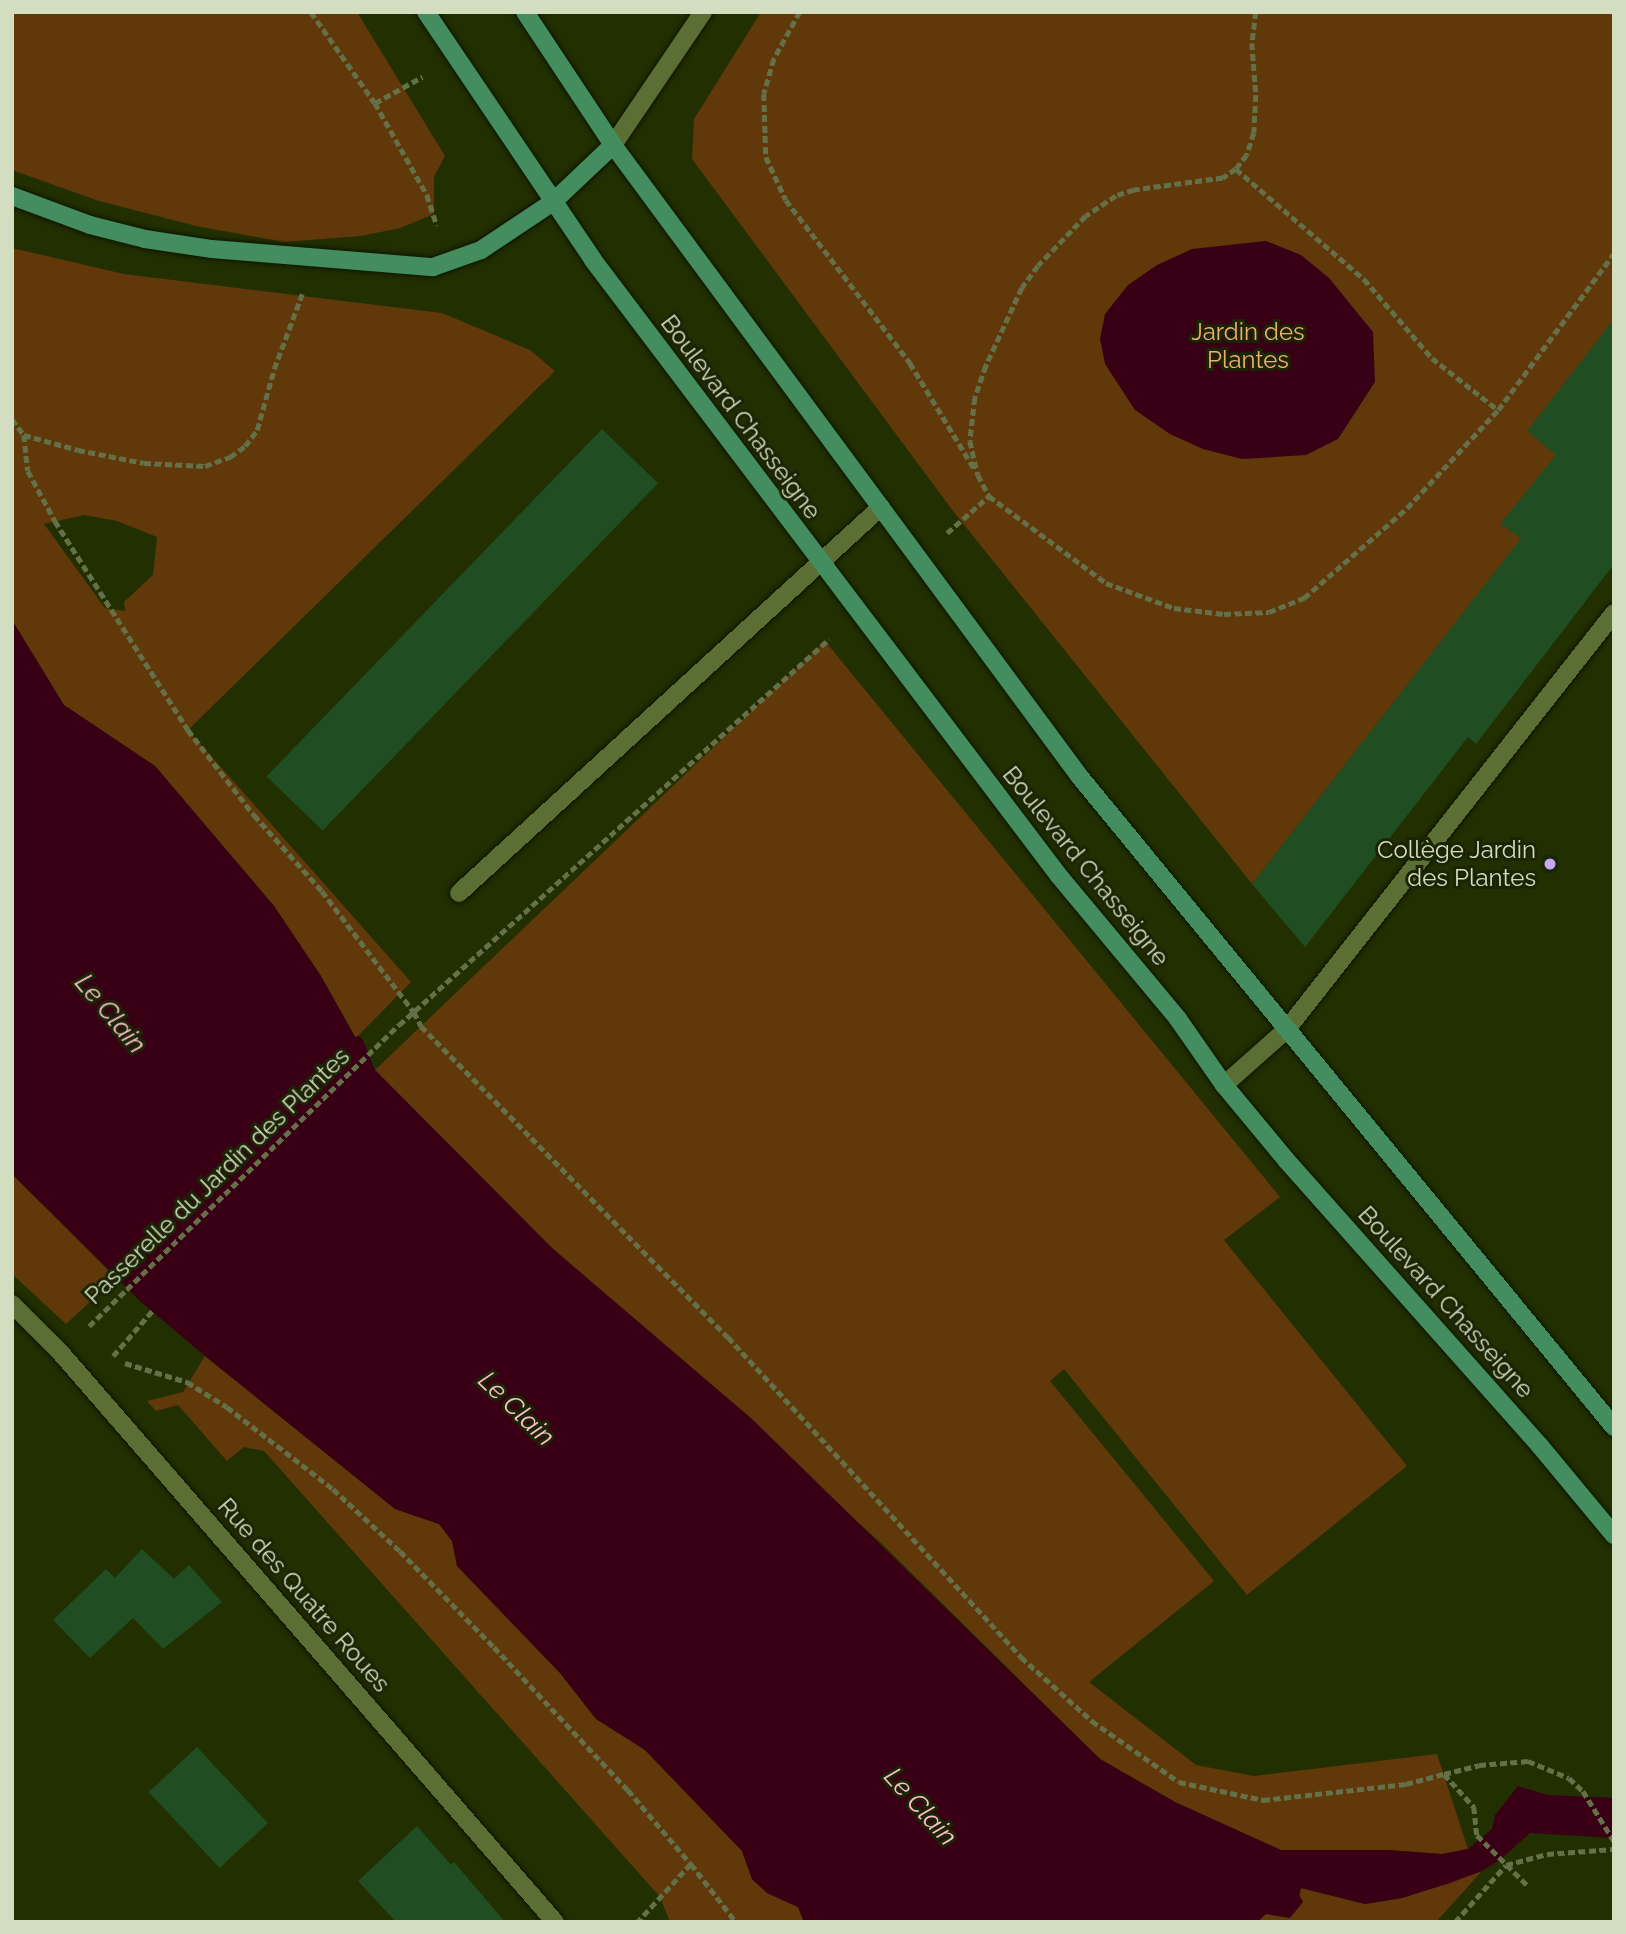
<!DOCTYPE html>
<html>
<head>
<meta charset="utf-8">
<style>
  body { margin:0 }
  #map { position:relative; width:1626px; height:1934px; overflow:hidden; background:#222f01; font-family:Raleway,sans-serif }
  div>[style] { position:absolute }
  .green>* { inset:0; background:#60380a }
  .water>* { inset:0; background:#390015 }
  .building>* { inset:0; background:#204d22; transform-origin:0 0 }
  .path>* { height:4.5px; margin-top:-2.25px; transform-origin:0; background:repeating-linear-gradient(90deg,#647148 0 7px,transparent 0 10.5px) }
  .roads { filter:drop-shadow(0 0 2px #0d1600) drop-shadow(0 0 2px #0d1600) }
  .service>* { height:18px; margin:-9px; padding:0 9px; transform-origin:9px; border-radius:9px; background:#5b6e33 }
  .minor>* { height:18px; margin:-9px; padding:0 9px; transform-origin:9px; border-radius:9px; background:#5b6e33 }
  .secondary>* { height:18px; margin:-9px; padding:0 9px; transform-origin:9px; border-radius:9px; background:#448d5e }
  .path-bridge>* { height:4.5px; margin-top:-2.25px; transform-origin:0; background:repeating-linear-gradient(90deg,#647148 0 7px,transparent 0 10.5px) }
  .dots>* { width:19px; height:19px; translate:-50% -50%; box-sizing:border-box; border:4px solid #1b2405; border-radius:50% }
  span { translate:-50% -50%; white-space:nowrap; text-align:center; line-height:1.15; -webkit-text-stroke:6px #1b2405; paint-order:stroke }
  .park-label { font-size:24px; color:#f0af71 }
  .street-label { font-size:24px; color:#d2debf }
  .poi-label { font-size:24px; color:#d2debf }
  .right { translate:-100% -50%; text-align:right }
  .water-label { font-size:26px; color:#fbbdca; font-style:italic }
  .frame { position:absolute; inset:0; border:14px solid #d2debf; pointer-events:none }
</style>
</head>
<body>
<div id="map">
  <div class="green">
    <i style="clip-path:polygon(12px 12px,357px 12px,445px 156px,434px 177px,434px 214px,400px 228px,361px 236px,284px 242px,196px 226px,99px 201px,12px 170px)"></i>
    <i style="clip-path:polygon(761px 12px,1614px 12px,1614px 420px,1252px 884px,953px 511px,692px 159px,694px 119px)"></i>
    <i style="clip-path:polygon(evenodd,12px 248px,124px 274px,442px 313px,530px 350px,555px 371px,188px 730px,411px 982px,356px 1038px,321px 976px,274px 906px,155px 766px,64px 705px,12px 620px,12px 248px,84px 515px,117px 521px,157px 537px,153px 575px,124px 602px,125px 611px,105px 608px,44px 524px,84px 515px)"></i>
    <i style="clip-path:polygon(825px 641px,1280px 1197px,1224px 1240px,1407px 1466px,1247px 1595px,1064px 1369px,1050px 1381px,1214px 1581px,1089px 1682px,1196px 1765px,1254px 1776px,1437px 1754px,1468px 1849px,1442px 1854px,1388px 1850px,1281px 1850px,1175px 1802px,1100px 1759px,880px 1542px,552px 1248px,375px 1070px)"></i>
    <i style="clip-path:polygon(12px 1174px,116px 1278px,66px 1324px,12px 1274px)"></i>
    <i style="clip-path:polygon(205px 1356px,395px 1509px,439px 1524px,452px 1541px,457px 1566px,560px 1673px,596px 1719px,645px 1750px,742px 1851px,752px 1879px,767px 1893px,798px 1907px,804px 1922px,670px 1922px,660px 1897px,264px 1451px,244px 1447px,227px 1461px,178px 1405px,156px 1411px,147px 1401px,183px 1392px)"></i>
    <i style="clip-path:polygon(1482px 1871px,1436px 1922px,1257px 1922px,1266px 1914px,1290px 1918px,1298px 1905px,1301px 1888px,1365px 1904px,1402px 1898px)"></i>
  </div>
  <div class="water">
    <i style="clip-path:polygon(1266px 241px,1301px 255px,1329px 278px,1373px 332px,1375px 382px,1338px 439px,1306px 455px,1242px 459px,1203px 449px,1170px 434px,1135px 410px,1105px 364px,1100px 339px,1105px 314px,1128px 285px,1157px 265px,1192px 249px)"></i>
    <i style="clip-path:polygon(12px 620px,64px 705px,155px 766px,274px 906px,321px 976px,355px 1037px,359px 1036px,363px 1040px,375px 1070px,552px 1248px,752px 1419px,1100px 1759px,1175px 1802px,1281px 1850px,1388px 1850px,1442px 1854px,1468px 1849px,1492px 1829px,1495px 1815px,1518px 1786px,1547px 1795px,1614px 1798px,1614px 1838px,1530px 1833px,1500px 1860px,1482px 1871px,1450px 1883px,1402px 1898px,1365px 1904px,1301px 1888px,1299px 1895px,1303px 1902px,1290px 1918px,1266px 1914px,1257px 1922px,804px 1922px,798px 1907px,767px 1893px,752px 1879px,742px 1851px,645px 1750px,596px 1719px,560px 1673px,457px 1566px,452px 1541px,439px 1524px,395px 1509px,205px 1356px,141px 1302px,12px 1174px)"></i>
  </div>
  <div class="building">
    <i style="clip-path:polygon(1614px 319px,1614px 564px,1476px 744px,1468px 737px,1305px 947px,1252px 884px,1521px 538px,1500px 524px,1556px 455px,1527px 431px)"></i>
    <i style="left:602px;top:429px;width:78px;height:483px;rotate:44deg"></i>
    <i style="clip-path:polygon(142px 1549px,174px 1579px,189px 1565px,222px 1602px,163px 1649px,133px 1618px,90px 1658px,53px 1620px,106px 1569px,115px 1578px)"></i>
    <i style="left:197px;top:1747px;width:104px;height:66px;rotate:47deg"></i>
    <i style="clip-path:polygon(417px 1826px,451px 1865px,454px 1862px,505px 1922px,396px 1922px,358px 1881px)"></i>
  </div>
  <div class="path">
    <i style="left:311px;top:12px;width:111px;rotate:54.9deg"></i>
    <i style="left:375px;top:103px;width:106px;rotate:60.5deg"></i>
    <i style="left:427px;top:195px;width:32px;rotate:72deg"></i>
    <i style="left:800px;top:12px;width:54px;rotate:119deg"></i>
    <i style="left:774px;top:59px;width:36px;rotate:106deg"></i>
    <i style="left:764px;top:94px;width:63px;rotate:88.2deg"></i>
    <i style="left:766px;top:157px;width:47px;rotate:65.1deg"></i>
    <i style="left:786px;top:200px;width:205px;rotate:52.7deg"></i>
    <i style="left:910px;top:363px;width:125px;rotate:58.7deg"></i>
    <i style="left:1256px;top:12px;width:31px;rotate:97deg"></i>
    <i style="left:1252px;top:43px;width:52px;rotate:85.6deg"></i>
    <i style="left:1256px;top:95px;width:38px;rotate:93deg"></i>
    <i style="left:1254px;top:133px;width:23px;rotate:108deg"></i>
    <i style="left:1247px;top:155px;width:18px;rotate:128deg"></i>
    <i style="left:1236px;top:169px;width:16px;rotate:145deg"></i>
    <i style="left:1223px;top:178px;width:90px;rotate:172.3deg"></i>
    <i style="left:1134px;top:190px;width:19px;rotate:162deg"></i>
    <i style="left:1116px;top:196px;width:36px;rotate:146deg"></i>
    <i style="left:1086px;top:216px;width:69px;rotate:133.8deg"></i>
    <i style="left:1038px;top:266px;width:27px;rotate:126deg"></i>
    <i style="left:1022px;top:288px;width:86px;rotate:114.8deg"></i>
    <i style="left:986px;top:366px;width:34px;rotate:109deg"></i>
    <i style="left:975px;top:398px;width:43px;rotate:96.6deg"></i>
    <i style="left:970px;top:441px;width:35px;rotate:77deg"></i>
    <i style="left:978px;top:475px;width:24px;rotate:62deg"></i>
    <i style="left:989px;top:496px;width:146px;rotate:36.6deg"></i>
    <i style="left:1106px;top:583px;width:72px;rotate:20.2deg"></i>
    <i style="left:1174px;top:608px;width:50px;rotate:6.8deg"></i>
    <i style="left:1224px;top:614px;width:45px;rotate:-2.5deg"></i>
    <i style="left:1269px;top:612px;width:38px;rotate:-22deg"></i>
    <i style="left:1304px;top:598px;width:137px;rotate:-41.1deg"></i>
    <i style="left:1407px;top:508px;width:134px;rotate:-47.1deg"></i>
    <i style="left:1498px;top:410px;width:195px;rotate:-53.5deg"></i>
    <i style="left:375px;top:103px;width:54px;rotate:-29deg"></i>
    <i style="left:1236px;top:169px;width:169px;rotate:40.7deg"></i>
    <i style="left:1364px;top:279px;width:104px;rotate:49.3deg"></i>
    <i style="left:1432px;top:358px;width:84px;rotate:38.2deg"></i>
    <i style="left:12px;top:419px;width:20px;rotate:53deg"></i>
    <i style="left:24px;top:435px;width:56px;rotate:15.5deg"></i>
    <i style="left:78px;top:450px;width:67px;rotate:11.1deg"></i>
    <i style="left:144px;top:463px;width:61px;rotate:2.8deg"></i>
    <i style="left:205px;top:466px;width:27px;rotate:-20deg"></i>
    <i style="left:230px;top:457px;width:19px;rotate:-36deg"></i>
    <i style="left:245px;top:446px;width:20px;rotate:-53deg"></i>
    <i style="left:257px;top:430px;width:63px;rotate:-74.4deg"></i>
    <i style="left:274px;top:369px;width:80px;rotate:-69.5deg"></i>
    <i style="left:24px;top:435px;width:36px;rotate:84deg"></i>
    <i style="left:28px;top:471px;width:57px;rotate:61.6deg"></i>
    <i style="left:55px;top:521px;width:248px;rotate:57.5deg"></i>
    <i style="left:188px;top:730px;width:108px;rotate:52.2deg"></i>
    <i style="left:254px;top:815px;width:102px;rotate:48.2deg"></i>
    <i style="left:322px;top:891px;width:152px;rotate:52.8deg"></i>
    <i style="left:414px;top:1012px;width:16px;rotate:63deg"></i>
    <i style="left:421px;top:1026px;width:437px;rotate:45.4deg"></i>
    <i style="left:728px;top:1337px;width:434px;rotate:47.5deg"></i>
    <i style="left:1021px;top:1657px;width:96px;rotate:42deg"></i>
    <i style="left:1092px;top:1721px;width:106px;rotate:35deg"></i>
    <i style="left:1179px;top:1782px;width:86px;rotate:12.1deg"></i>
    <i style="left:1263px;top:1800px;width:144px;rotate:-6.4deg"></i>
    <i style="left:1406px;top:1784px;width:39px;rotate:-15deg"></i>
    <i style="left:1444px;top:1774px;width:45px;rotate:47.7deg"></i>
    <i style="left:1474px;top:1807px;width:28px;rotate:84deg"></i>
    <i style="left:947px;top:533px;width:56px;rotate:-41.4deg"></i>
    <i style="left:89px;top:1326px;width:432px;rotate:-44.2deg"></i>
    <i style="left:399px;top:1025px;width:578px;rotate:-41.91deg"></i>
    <i style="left:113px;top:1356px;width:61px;rotate:-49deg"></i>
    <i style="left:125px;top:1363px;width:65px;rotate:17deg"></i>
    <i style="left:187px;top:1382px;width:47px;rotate:32deg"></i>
    <i style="left:227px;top:1407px;width:134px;rotate:37.7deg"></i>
    <i style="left:333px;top:1489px;width:91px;rotate:42.8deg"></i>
    <i style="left:400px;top:1551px;width:134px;rotate:45.6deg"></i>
    <i style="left:494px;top:1647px;width:196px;rotate:46.9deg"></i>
    <i style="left:628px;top:1790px;width:97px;rotate:49.6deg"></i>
    <i style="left:691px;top:1864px;width:79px;rotate:132.4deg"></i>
    <i style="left:1444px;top:1774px;width:36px;rotate:-14deg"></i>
    <i style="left:1479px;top:1765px;width:49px;rotate:-4.7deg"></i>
    <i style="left:1528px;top:1761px;width:44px;rotate:22.5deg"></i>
    <i style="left:1569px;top:1778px;width:19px;rotate:43deg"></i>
    <i style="left:1583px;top:1791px;width:59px;rotate:58.2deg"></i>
    <i style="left:691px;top:1864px;width:73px;rotate:52.2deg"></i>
    <i style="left:1455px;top:1922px;width:76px;rotate:-48.2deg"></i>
    <i style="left:1506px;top:1865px;width:42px;rotate:-15deg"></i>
    <i style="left:1547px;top:1854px;width:67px;rotate:-4.3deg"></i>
  </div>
  <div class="roads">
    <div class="service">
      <i style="left:459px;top:893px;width:572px;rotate:-42.45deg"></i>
    </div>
    <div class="minor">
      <i style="left:613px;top:145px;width:161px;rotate:-55.9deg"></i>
      <i style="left:1224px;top:1085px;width:84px;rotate:-41.6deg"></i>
      <i style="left:1287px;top:1029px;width:529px;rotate:-51.83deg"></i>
      <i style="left:12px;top:1304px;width:68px;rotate:45deg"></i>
      <i style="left:60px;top:1352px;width:755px;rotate:49.03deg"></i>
    </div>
    <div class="secondary">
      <i style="left:426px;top:12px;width:299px;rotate:56deg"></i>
      <i style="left:593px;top:260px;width:772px;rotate:52.89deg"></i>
      <i style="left:1059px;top:876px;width:186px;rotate:50.2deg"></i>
      <i style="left:1178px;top:1019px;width:80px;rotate:55.1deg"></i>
      <i style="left:1224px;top:1085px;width:99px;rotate:50.3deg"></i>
      <i style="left:1287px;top:1161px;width:381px;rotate:48.4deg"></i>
      <i style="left:1540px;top:1446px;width:116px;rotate:50.3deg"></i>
      <i style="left:525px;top:12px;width:159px;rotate:56.5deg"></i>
      <i style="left:613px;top:145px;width:786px;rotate:53.54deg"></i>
      <i style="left:1080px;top:777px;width:841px;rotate:50.6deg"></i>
      <i style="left:12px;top:196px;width:83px;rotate:20.4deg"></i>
      <i style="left:90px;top:225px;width:57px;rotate:14.3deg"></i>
      <i style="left:145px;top:239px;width:68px;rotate:8.5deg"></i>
      <i style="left:212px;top:249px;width:222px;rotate:4.7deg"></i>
      <i style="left:433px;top:267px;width:51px;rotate:-19.5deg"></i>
      <i style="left:481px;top:250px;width:87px;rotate:-33.7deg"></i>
      <i style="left:553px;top:202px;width:83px;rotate:-43.5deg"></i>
    </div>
  </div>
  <div class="path-bridge">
    <i style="left:1477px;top:1835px;width:72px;rotate:45deg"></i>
  </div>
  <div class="dots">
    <i style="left:1550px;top:864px;background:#c6a6f0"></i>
  </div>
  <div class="park-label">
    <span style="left:1248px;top:346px">Jardin des<br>Plantes</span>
  </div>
  <div class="street-label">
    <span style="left:741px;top:417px;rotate:53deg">Boulevard Chasseigne</span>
    <span style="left:1086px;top:866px;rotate:51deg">Boulevard Chasseigne</span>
    <span style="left:217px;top:1176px;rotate:-44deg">Passerelle du Jardin des Plantes</span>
    <span style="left:1446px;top:1302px;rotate:48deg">Boulevard Chasseigne</span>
    <span style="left:304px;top:1595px;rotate:49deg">Rue des Quatre Roues</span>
  </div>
  <div class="poi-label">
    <span class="right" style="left:1536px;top:864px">Collège Jardin<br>des Plantes</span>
  </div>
  <div class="water-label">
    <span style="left:110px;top:1014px;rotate:50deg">Le Clain</span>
    <span style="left:516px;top:1409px;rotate:44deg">Le Clain</span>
    <span style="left:920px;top:1807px;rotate:48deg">Le Clain</span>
  </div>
  <div class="frame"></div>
</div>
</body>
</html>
